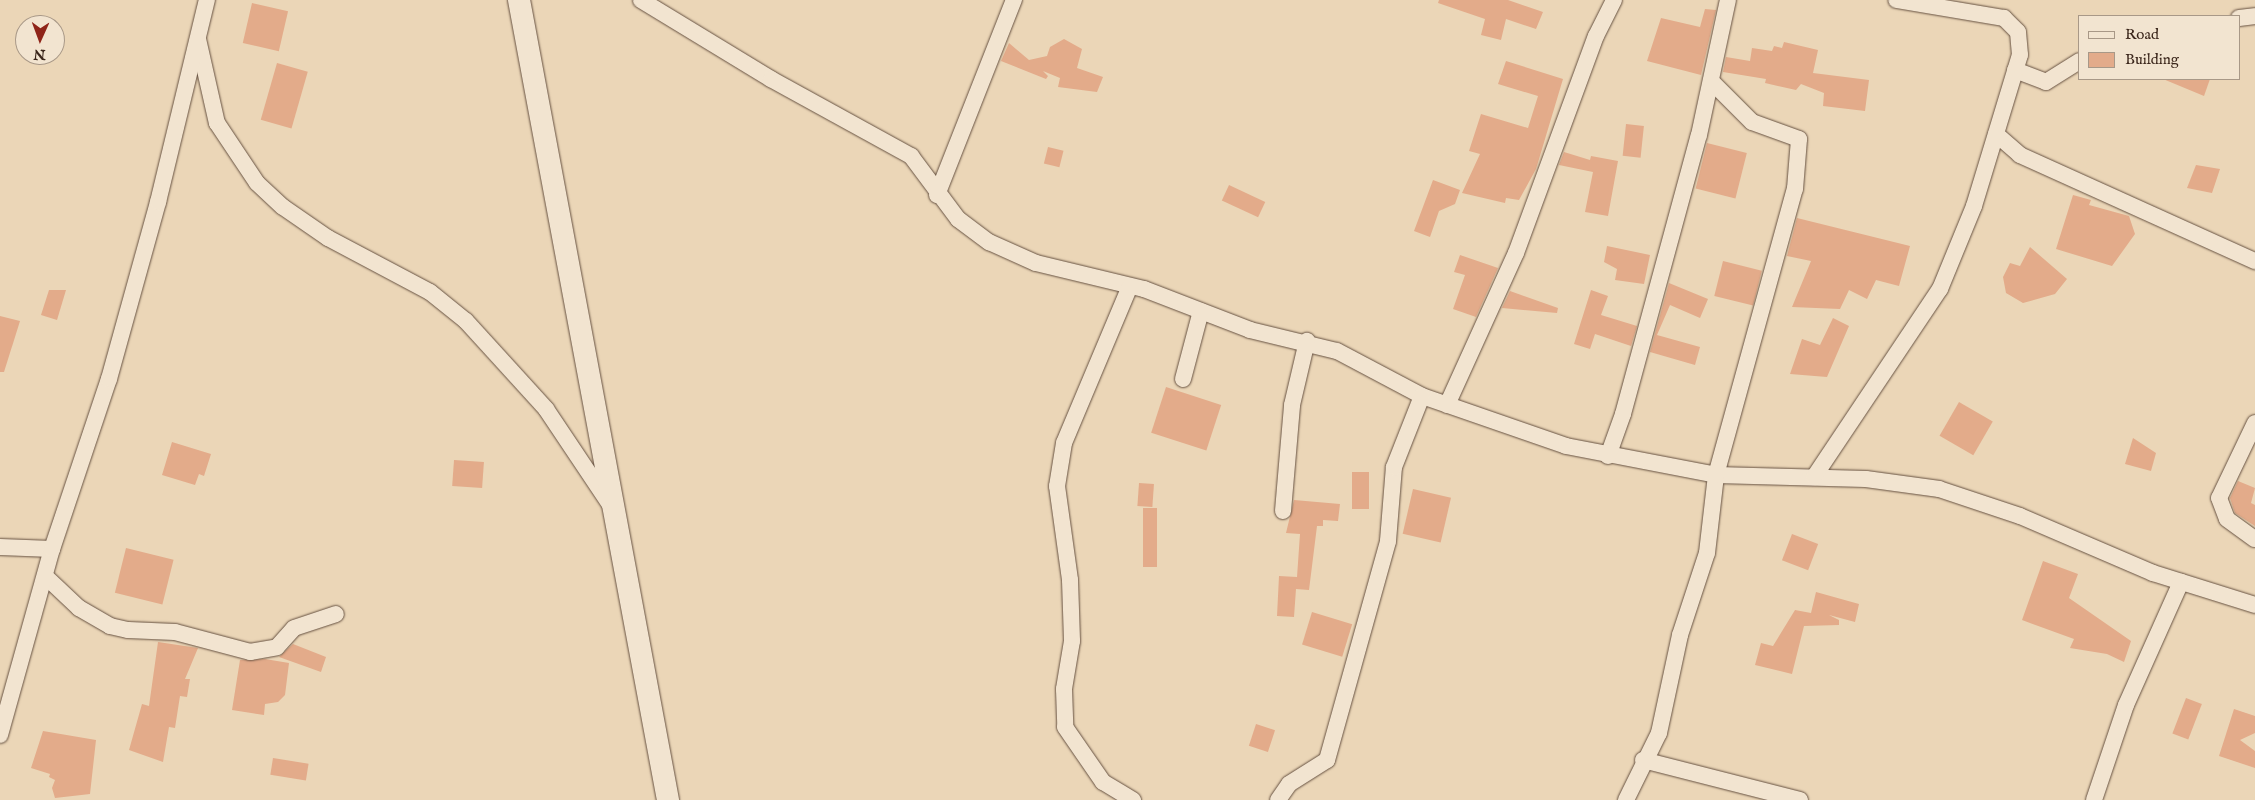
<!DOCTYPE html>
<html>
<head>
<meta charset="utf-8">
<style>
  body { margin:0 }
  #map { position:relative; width:2255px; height:800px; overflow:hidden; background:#ebd6b7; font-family:"IM FELL English",serif }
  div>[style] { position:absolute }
  .building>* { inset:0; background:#e3ab8a; transform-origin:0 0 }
  .roads { filter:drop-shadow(0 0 1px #665141) drop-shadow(0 0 1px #665141) }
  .street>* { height:16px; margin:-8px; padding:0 8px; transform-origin:8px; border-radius:8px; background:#f2e4d0 }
  .secondary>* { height:22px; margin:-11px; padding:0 11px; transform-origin:11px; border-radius:11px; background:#f2e4d0 }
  span { translate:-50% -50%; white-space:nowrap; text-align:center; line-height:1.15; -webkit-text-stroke:4px #f2e4d0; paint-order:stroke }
  .legend { position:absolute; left:2078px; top:15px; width:162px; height:65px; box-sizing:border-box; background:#f2e4d0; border:1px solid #a89887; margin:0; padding:6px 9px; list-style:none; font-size:15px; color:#3a251a }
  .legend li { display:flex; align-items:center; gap:10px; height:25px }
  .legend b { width:25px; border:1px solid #a89887 }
  .north { position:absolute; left:15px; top:15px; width:50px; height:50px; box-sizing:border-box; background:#f2e4d0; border:1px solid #a89887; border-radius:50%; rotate:182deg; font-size:14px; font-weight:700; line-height:20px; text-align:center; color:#3a251a }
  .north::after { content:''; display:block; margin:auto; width:18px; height:22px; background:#8f2418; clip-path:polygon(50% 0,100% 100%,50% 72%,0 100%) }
</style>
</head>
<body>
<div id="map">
  <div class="building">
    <i style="clip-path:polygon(1439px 0,1508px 0,1543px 12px,1536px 29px,1506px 19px,1501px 40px,1481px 35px,1485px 19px,1438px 3px)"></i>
    <i style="left:252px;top:3px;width:37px;height:41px;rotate:13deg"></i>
    <i style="clip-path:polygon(1705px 9px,1716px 10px,1701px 75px,1647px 61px,1661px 18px,1700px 27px)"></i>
    <i style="clip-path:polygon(1064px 39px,1082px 49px,1077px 68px,1103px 77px,1097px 92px,1058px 87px,1060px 78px,1043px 71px,1048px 76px,1046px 79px,1001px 61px,1009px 43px,1029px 60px,1047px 56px,1050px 47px)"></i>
    <i style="clip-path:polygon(1784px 42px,1818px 50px,1813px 73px,1869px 80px,1865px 111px,1823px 106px,1824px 93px,1801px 84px,1796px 90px,1765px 83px,1766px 79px,1723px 72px,1726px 57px,1750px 61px,1752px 48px,1772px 51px,1774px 46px,1782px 48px)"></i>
    <i style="clip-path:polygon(1506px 61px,1563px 79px,1536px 169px,1519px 200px,1506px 198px,1505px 203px,1462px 193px,1480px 154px,1469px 151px,1481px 114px,1528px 128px,1538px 96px,1498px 84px)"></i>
    <i style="left:277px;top:63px;width:32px;height:59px;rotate:16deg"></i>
    <i style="clip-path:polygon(2163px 79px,2210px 79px,2204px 96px)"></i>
    <i style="left:1626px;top:124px;width:18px;height:32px;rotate:6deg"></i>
    <i style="left:1707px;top:143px;width:41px;height:47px;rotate:14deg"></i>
    <i style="left:1048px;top:147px;width:16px;height:17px;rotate:14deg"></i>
    <i style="clip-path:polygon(1564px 152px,1590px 160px,1591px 156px,1618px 161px,1608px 216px,1585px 212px,1593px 172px,1559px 165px)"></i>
    <i style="clip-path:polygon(2196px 165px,2220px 169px,2212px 193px,2187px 188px)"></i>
    <i style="clip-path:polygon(1433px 180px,1460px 190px,1455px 204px,1439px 211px,1430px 237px,1414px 231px)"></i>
    <i style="left:1229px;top:185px;width:40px;height:17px;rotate:25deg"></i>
    <i style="clip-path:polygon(2073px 195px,2091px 200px,2089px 205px,2129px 216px,2135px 234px,2112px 266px,2056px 249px)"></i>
    <i style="clip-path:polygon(1797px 218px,1910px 246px,1899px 286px,1876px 280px,1867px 299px,1849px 290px,1840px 309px,1792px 307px,1811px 261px,1787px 256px)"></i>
    <i style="clip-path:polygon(1607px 246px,1650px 255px,1644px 284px,1615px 280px,1617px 269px,1604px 262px)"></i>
    <i style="clip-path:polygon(2030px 247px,2067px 279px,2055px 294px,2023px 303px,2006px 293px,2003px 277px,2010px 263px,2020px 266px)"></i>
    <i style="clip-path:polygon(1460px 255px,1498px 268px,1476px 317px,1453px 309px,1465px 275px,1454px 272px)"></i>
    <i style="left:1723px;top:261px;width:40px;height:36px;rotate:14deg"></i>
    <i style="clip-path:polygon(1669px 283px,1708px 299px,1700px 318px,1670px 305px,1657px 335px,1700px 347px,1695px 365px,1650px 352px)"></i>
    <i style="clip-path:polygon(49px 290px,66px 290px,57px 320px,41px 315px)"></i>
    <i style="clip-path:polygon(1591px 290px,1608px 296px,1601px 315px,1637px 326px,1631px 346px,1595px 334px,1590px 349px,1574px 344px)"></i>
    <i style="clip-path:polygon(1510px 291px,1558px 308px,1557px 313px,1502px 308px)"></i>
    <i style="clip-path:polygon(0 316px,20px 321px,4px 372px,0 372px)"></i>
    <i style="clip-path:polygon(1833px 318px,1849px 326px,1827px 377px,1790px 374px,1802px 339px,1820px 345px)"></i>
    <i style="left:1166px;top:387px;width:58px;height:48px;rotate:18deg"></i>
    <i style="left:1959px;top:402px;width:39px;height:39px;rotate:30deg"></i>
    <i style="clip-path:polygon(2133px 438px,2156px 453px,2151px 471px,2125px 464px)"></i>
    <i style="clip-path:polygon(172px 442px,211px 454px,204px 476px,199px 474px,195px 485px,162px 475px)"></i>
    <i style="left:454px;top:460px;width:30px;height:26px;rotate:4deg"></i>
    <i style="left:1352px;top:472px;width:17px;height:37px"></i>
    <i style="clip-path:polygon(2238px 481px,2255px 488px,2251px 503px,2255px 505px,2255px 526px,2235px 513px,2230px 498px)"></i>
    <i style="left:1139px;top:483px;width:15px;height:23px;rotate:4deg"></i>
    <i style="left:1413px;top:489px;width:39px;height:46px;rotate:13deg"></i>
    <i style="clip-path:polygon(1294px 500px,1340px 504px,1338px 521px,1323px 520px,1323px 526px,1317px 526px,1309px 590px,1296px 589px,1294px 617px,1277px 616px,1279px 576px,1297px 577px,1300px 534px,1286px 533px)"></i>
    <i style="left:1143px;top:508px;width:14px;height:59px"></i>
    <i style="left:1792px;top:534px;width:28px;height:28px;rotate:21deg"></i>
    <i style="left:126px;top:548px;width:49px;height:46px;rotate:14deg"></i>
    <i style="clip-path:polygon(2043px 561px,2078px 574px,2069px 598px,2131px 641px,2124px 662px,2107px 654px,2070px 648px,2074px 639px,2022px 620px)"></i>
    <i style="clip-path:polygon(1816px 592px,1859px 604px,1855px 622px,1829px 615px,1839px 620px,1839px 625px,1804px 626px,1792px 674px,1755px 665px,1761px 643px,1773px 646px,1795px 610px,1811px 613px)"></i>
    <i style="left:1312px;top:612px;width:42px;height:34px;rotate:17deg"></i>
    <i style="clip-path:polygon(158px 642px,198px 648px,185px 679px,190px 679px,187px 697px,180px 696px,175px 728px,169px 727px,163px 762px,129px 750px,142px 704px,149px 706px)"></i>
    <i style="clip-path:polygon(293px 644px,326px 657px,321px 672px,279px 657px)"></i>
    <i style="clip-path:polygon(265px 659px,289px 663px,285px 695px,278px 702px,265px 704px,264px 715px,232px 710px,240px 660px)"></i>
    <i style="left:2186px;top:698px;width:17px;height:38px;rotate:21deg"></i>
    <i style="clip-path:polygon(2234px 709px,2255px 716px,2255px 733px,2240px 740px,2255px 751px,2255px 768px,2219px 756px)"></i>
    <i style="left:1256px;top:724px;width:20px;height:23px;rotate:18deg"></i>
    <i style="clip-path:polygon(43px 731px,96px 740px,90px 794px,55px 798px,52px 788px,55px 780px,49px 777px,50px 774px,31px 768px)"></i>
    <i style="left:273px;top:758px;width:36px;height:17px;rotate:9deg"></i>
  </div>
  <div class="roads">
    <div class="street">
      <i style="left:641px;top:0;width:152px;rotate:31.3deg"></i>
      <i style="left:771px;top:79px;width:160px;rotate:28.8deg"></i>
      <i style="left:911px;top:156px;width:79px;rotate:53.3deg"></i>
      <i style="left:958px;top:219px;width:39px;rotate:37deg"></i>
      <i style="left:989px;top:242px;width:51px;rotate:24.1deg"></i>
      <i style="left:1036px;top:263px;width:111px;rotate:13.5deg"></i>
      <i style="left:1144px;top:289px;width:114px;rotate:21.1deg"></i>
      <i style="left:1250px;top:330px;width:89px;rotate:13.6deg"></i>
      <i style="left:1337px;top:351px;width:96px;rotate:27.9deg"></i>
      <i style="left:1422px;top:396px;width:152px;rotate:19.1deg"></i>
      <i style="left:1566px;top:446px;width:153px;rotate:10.9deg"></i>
      <i style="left:1716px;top:475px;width:150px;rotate:1.5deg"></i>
      <i style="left:1866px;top:479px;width:74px;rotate:7.8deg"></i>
      <i style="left:1939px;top:489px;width:85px;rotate:18.4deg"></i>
      <i style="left:2020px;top:516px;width:145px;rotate:23.2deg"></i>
      <i style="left:2153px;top:573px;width:107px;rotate:17.4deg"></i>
      <i style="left:2239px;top:18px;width:16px;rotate:-7deg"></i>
      <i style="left:198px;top:39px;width:86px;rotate:77.3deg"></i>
      <i style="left:217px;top:123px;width:72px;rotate:56.3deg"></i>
      <i style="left:257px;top:183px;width:35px;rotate:43deg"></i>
      <i style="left:283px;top:207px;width:55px;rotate:34.6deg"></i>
      <i style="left:328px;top:238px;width:115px;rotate:27.9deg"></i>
      <i style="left:430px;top:292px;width:46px;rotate:38.9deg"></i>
      <i style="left:466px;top:321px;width:119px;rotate:47.7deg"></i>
      <i style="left:546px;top:409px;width:117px;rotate:56.2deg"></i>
      <i style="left:2015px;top:70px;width:33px;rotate:21deg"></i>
      <i style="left:2046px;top:82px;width:39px;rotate:-32deg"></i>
      <i style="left:1996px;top:134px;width:32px;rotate:41deg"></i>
      <i style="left:2020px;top:155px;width:258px;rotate:24.3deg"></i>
      <i style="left:937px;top:195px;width:210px;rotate:-68.5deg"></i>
      <i style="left:1130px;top:286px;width:170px;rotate:112.8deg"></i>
      <i style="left:1064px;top:443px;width:44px;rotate:99.2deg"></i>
      <i style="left:1057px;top:486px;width:95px;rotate:82.1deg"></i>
      <i style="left:1070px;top:580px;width:61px;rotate:88.1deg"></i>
      <i style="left:1072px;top:641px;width:49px;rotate:99.5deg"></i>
      <i style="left:1064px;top:689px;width:38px;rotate:88deg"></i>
      <i style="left:1065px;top:727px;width:67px;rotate:55.4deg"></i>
      <i style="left:1103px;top:782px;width:35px;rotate:31deg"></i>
      <i style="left:1183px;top:379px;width:70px;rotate:-75.2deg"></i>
      <i style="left:1447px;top:405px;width:167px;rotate:-65.6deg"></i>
      <i style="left:1516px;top:253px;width:231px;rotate:-69.8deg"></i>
      <i style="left:1596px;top:36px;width:40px;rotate:-63.4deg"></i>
      <i style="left:2255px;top:423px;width:83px;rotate:115.6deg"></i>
      <i style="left:2219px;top:498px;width:22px;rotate:69deg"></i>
      <i style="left:2227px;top:519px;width:34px;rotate:36deg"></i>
      <i style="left:1608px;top:456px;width:45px;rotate:-70.3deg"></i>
      <i style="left:1623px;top:414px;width:289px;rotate:-74.8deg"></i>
      <i style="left:1699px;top:135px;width:138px;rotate:-77.9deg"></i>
      <i style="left:1814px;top:477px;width:226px;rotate:-56.2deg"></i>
      <i style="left:1940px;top:289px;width:90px;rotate:-67.7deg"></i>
      <i style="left:1974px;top:206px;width:158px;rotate:-73.1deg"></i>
      <i style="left:2020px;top:55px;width:23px;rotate:-95deg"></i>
      <i style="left:2018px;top:32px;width:20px;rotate:-135deg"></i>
      <i style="left:2004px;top:18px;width:109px;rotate:-170.5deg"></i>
      <i style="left:1283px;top:511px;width:106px;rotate:-85.1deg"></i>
      <i style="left:1292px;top:405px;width:66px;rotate:-76.8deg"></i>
      <i style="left:0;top:547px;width:52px;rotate:2.2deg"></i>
      <i style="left:45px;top:576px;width:47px;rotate:43.3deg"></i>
      <i style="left:79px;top:608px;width:36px;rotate:30deg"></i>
      <i style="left:110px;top:626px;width:18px;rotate:13deg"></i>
      <i style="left:128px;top:630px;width:47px;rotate:2.4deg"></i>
      <i style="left:175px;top:632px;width:78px;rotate:14.9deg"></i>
      <i style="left:250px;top:652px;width:27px;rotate:-10deg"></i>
      <i style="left:277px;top:647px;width:25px;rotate:-48deg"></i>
      <i style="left:294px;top:628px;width:44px;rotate:-18.4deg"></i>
      <i style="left:0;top:735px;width:193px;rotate:-74.4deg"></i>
      <i style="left:52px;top:549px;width:179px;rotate:-71.5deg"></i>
      <i style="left:109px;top:379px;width:184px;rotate:-74.5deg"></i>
      <i style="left:158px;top:202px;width:208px;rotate:-76.4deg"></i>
      <i style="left:1643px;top:760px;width:162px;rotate:14.3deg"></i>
      <i style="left:1278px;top:800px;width:19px;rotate:-55deg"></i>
      <i style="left:1289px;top:784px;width:45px;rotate:-32.3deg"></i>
      <i style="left:1327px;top:760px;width:227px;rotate:-74.4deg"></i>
      <i style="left:1388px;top:541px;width:74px;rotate:-85.4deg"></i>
      <i style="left:1394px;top:467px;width:76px;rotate:-68.5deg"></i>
      <i style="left:1626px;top:800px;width:75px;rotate:-63.8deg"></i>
      <i style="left:1659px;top:733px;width:100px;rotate:-77.9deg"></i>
      <i style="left:1680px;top:635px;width:86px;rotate:-71.8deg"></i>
      <i style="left:1707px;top:553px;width:79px;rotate:-83.4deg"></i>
      <i style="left:1716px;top:475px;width:297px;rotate:-74.6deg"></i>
      <i style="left:1795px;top:189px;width:50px;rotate:-85.4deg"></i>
      <i style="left:1799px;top:139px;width:50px;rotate:-160.1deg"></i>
      <i style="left:1752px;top:122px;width:58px;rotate:-135deg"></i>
      <i style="left:2094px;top:800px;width:100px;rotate:-71.4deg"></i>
      <i style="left:2126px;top:705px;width:135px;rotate:-65.9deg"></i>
    </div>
    <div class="secondary">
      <i style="left:519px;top:0;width:814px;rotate:79.45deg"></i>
    </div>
  </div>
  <ul class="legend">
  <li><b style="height:6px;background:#f2e4d0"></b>Road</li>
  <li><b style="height:14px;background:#e3ab8a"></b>Building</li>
  </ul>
  <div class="north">N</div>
</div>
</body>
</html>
